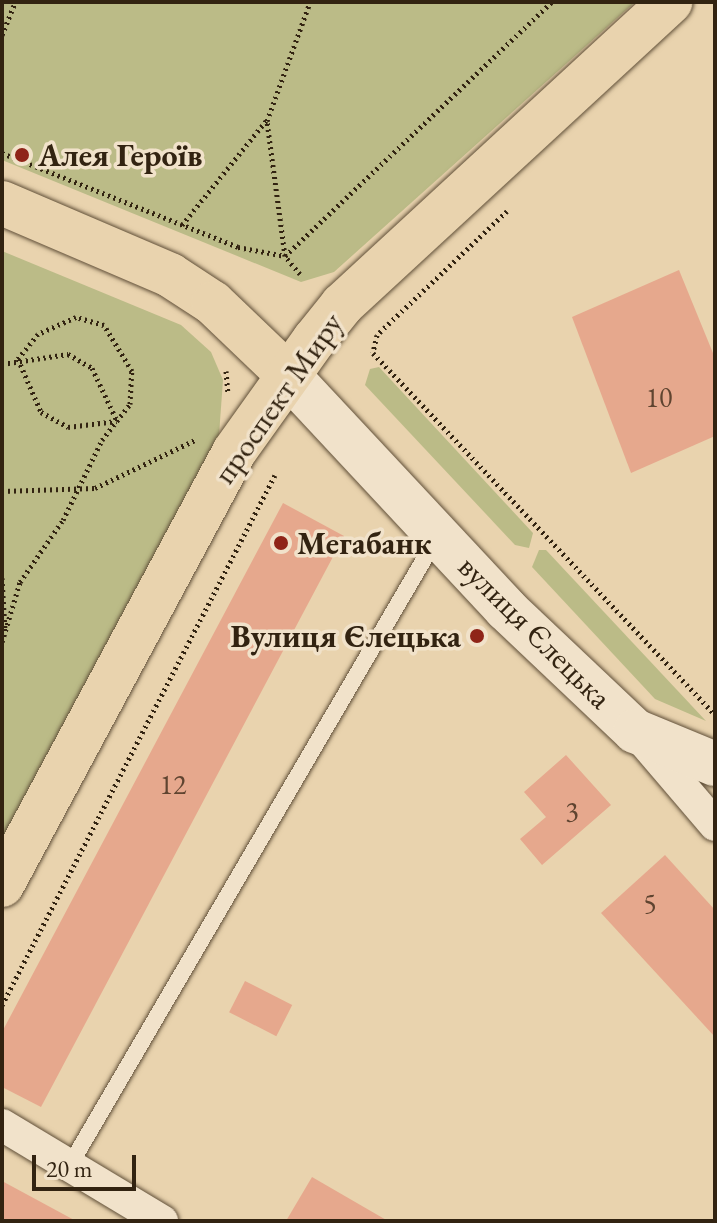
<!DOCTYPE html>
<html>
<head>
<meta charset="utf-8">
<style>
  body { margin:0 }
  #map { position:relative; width:717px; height:1223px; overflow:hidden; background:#e9d3ae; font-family:"EB Garamond",serif }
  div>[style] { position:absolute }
  .green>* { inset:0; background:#bbbb87 }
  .building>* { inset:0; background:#e6a88d; transform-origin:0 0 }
  .path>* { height:5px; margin-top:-2.5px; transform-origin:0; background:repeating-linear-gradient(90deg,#322311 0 2px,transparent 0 6px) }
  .roads { filter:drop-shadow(0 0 2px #604f38) drop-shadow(0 0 2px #604f38) }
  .service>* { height:16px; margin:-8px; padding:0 8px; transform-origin:8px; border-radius:8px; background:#f1e2ca }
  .minor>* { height:32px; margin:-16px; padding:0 16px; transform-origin:16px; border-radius:16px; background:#f1e2ca }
  .secondary>* { height:44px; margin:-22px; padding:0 22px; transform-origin:22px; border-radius:22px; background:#f1e2ca }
  .primary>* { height:44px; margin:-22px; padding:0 22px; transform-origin:22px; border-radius:22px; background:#e9d3ae }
  .dots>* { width:22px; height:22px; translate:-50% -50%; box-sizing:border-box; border:4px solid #f1e2ca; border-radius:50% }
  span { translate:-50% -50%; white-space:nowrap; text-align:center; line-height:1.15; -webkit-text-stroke:7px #f1e2ca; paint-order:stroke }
  .number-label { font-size:28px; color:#5f4430 }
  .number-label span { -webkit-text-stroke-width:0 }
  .poi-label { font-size:32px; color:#322311; font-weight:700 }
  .left { translate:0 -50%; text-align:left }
  .right { translate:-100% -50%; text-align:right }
  .street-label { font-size:32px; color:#322311 }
  .frame { position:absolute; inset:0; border:4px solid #322311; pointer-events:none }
  .scale { position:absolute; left:32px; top:1155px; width:104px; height:36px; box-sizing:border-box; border:4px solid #322311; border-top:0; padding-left:10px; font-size:24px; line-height:28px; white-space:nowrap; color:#322311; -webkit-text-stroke:6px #f1e2ca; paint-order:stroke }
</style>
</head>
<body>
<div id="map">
  <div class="green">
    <i style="clip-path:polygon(2px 2px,635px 2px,334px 272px,301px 282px,2px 160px)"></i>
    <i style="clip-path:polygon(2px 251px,181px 325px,211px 352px,223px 380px,219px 435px,2px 845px)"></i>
    <i style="clip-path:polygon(379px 367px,533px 533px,529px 548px,515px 545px,365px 385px,370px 369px)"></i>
    <i style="clip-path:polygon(539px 550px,546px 550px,706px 721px,655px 699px,532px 567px)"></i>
  </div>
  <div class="building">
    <i style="clip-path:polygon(679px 270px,715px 358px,715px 436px,631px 473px,572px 317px)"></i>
    <i style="clip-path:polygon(283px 503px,344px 536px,41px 1107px,2px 1087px,2px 1032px)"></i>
    <i style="clip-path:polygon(566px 755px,611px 805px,542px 865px,520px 839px,546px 817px,524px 792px)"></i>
    <i style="clip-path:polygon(665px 855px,715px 910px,715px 1037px,601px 913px)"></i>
    <i style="left:245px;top:981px;width:53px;height:35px;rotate:27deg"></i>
    <i style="clip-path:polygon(312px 1177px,388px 1221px,286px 1221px)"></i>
    <i style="clip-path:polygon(2px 1181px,76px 1221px,2px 1221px)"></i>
  </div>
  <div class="path">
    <i style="left:2px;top:35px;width:35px;rotate:-68deg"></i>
    <i style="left:2px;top:153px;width:254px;rotate:21.7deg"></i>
    <i style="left:238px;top:247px;width:48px;rotate:10.8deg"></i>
    <i style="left:285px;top:256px;width:136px;rotate:-97.6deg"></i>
    <i style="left:267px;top:121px;width:127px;rotate:-70.1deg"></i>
    <i style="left:507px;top:211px;width:180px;rotate:136.4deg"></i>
    <i style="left:377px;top:335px;width:18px;rotate:103deg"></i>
    <i style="left:373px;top:353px;width:498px;rotate:46.6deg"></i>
    <i style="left:182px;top:225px;width:134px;rotate:-51.1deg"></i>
    <i style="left:300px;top:274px;width:23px;rotate:-130deg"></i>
    <i style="left:285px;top:256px;width:369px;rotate:-43.6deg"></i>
    <i style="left:2px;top:364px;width:67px;rotate:-8.6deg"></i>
    <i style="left:68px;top:354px;width:28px;rotate:30deg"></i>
    <i style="left:92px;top:368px;width:59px;rotate:64.7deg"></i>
    <i style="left:226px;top:371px;width:22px;rotate:85deg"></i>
    <i style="left:2px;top:491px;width:93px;rotate:-1.8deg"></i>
    <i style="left:95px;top:488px;width:111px;rotate:-25.6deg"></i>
    <i style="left:2px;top:578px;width:52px;rotate:86.7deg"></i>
    <i style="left:2px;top:642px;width:63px;rotate:-73.3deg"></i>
    <i style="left:20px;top:582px;width:75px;rotate:-55.3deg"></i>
    <i style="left:63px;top:520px;width:89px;rotate:-64deg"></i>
    <i style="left:102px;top:440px;width:46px;rotate:-52.1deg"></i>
    <i style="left:130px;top:404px;width:33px;rotate:-87deg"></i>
    <i style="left:132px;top:371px;width:54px;rotate:-121.3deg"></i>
    <i style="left:104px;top:325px;width:29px;rotate:-164deg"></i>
    <i style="left:76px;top:317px;width:42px;rotate:155.9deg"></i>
    <i style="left:38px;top:334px;width:32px;rotate:129deg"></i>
    <i style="left:18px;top:359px;width:58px;rotate:66.5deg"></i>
    <i style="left:41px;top:412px;width:31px;rotate:29deg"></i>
    <i style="left:68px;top:427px;width:49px;rotate:-7deg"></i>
    <i style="left:2px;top:1005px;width:596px;rotate:-62.75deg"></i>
  </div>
  <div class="roads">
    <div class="service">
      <i style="left:70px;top:1165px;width:725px;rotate:-59.69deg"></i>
    </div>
    <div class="minor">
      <i style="left:639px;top:736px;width:117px;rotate:49.5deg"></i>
      <i style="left:2px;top:1125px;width:187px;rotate:31deg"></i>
    </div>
    <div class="secondary">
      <i style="left:288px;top:375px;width:320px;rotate:47deg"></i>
      <i style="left:506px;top:609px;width:178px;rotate:43.4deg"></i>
      <i style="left:635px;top:731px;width:87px;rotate:22.4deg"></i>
    </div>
    <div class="primary">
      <i style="left:2px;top:203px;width:183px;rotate:23.2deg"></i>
      <i style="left:170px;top:275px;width:51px;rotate:33.1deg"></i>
      <i style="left:213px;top:303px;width:104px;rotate:43.8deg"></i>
      <i style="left:2px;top:885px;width:491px;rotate:-61.8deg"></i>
      <i style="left:234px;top:452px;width:138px;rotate:-54.5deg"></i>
      <i style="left:314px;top:340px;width:45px;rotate:-51.3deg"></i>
      <i style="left:342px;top:305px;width:447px;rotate:-42.7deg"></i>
    </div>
  </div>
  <div class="dots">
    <i style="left:22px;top:155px;background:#8f2418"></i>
    <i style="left:281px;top:543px;background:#8f2418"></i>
    <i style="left:477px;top:636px;background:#8f2418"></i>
  </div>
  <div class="number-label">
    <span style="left:659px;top:397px">10</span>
    <span style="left:173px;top:784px">12</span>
    <span style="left:572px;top:811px">3</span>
    <span style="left:650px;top:903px">5</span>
  </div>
  <div class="poi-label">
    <span class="left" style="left:38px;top:155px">Алея Героїв</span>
    <span class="left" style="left:297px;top:543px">Мегабанк</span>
    <span class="right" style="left:461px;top:636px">Вулиця Єлецька</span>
  </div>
  <div class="street-label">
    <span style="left:278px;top:398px;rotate:-55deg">проспект Миру</span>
    <span style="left:535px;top:632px;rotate:45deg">вулиця Єлецька</span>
  </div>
  <div class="frame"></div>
  <div class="scale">20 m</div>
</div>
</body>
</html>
